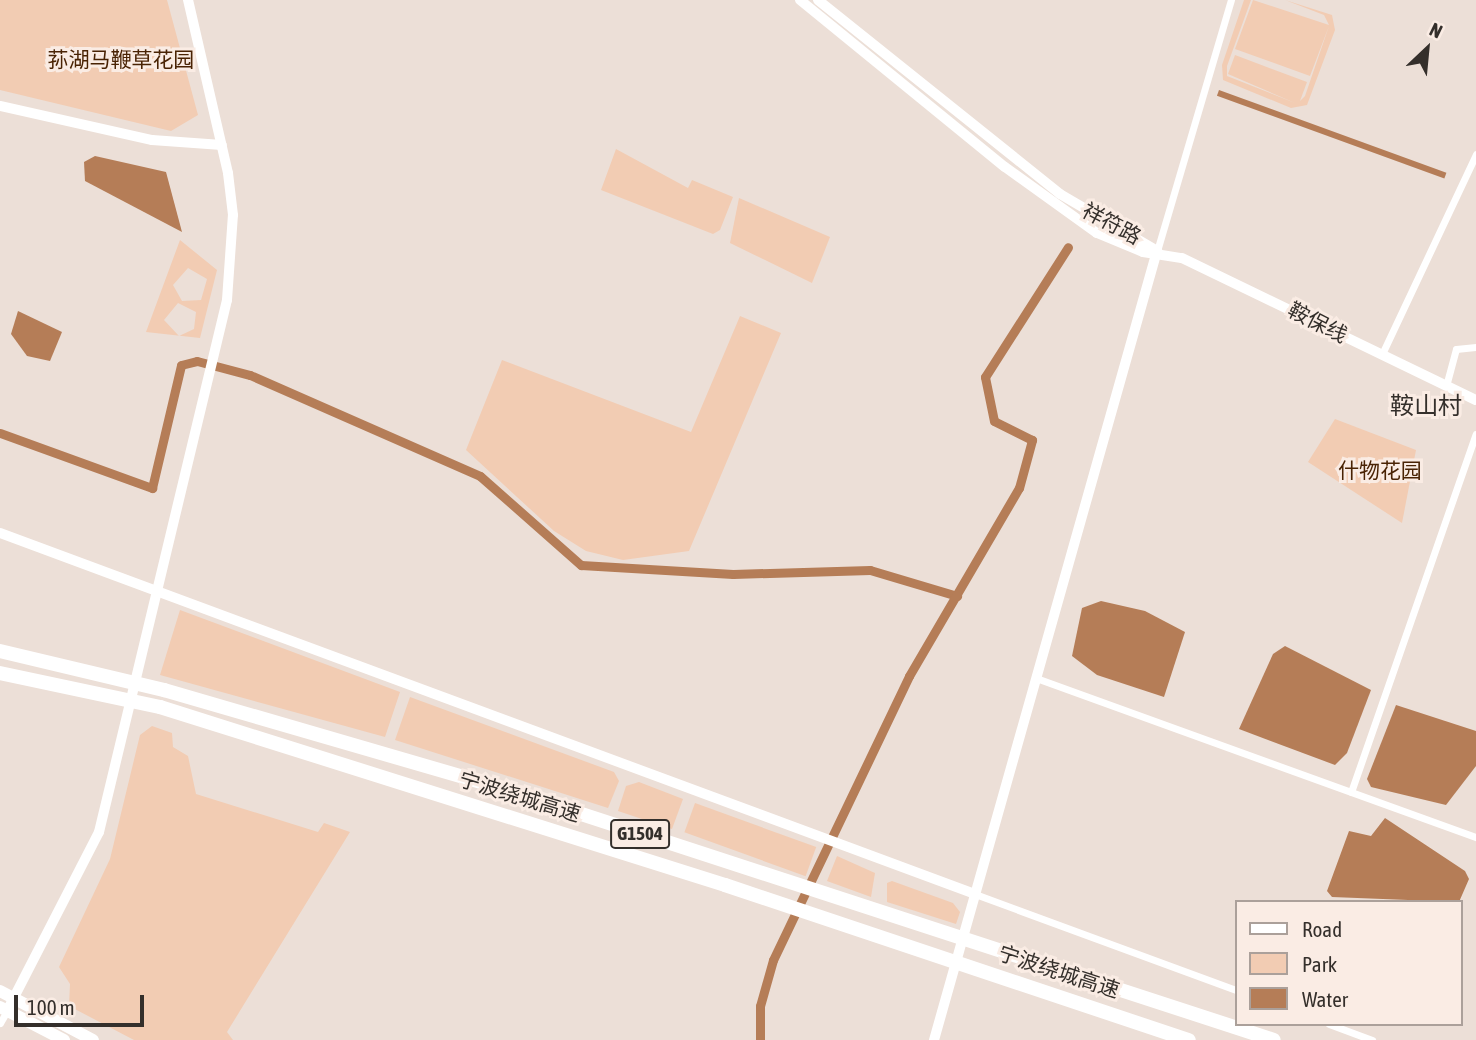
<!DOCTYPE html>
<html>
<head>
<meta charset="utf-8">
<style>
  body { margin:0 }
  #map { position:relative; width:1476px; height:1040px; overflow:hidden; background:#ecdfd7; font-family:"Asap Condensed","Noto Sans SC",sans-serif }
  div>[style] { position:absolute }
  .green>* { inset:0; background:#f2ccb3; transform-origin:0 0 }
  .water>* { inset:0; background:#b57d57; transform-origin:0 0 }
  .canal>* { height:9px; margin:-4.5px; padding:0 4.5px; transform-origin:4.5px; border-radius:4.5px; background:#b57d57 }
  .street>* { height:7px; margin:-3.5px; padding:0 3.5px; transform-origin:3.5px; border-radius:3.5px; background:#fff }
  .secondary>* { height:10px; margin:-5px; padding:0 5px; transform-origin:5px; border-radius:5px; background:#fff }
  .primary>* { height:12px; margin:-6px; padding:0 6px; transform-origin:6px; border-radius:6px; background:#fff }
  .highway>* { height:14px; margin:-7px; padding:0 7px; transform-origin:7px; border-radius:7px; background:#fff }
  span { translate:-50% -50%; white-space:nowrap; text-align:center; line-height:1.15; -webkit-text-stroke:6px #faece4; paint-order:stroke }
  .shield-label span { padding:2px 5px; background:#faece4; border:2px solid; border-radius:5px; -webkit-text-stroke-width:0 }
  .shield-label { font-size:19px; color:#342f2b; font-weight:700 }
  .park-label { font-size:21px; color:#492304 }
  .street-label { font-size:21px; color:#342f2b }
  .quarter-label { font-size:24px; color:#342f2b }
  .legend { position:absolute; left:1235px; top:900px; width:228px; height:126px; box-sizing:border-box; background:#faece4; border:2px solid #aba09a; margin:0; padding:9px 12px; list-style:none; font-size:21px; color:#342f2b }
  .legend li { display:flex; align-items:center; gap:14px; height:35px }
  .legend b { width:35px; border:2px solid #aba09a }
  .north { position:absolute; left:1392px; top:14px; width:70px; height:70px; -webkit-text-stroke:5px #faece4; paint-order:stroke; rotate:26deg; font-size:19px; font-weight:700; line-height:28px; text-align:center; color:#342f2b }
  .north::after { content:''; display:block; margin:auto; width:24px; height:32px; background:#342f2b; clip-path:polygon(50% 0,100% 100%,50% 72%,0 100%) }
  .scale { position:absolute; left:14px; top:995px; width:130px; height:32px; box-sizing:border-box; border:4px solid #342f2b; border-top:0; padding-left:9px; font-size:21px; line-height:24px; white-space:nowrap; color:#342f2b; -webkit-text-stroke:5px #faece4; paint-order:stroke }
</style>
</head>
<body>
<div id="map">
  <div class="green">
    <i style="clip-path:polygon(0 0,167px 0,198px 115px,171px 131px,0 90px)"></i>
    <i style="clip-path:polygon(1244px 0,1251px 0,1227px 66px,1227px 76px,1295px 103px,1228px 74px,1235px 55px,1307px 82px,1300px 101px,1305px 96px,1329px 26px,1310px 76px,1235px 49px,1253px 0,1329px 25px,1324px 15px,1285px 0,1332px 15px,1335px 30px,1307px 105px,1291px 108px,1223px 80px,1222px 65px)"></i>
    <i style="clip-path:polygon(616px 149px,688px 188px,692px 180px,733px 197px,720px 230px,713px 234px,601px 190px)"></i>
    <i style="clip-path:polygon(739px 198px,830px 237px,812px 283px,730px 243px)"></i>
    <i style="clip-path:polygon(evenodd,180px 240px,217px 270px,200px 338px,146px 332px,180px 240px,188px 268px,207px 279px,201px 300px,182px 301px,173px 285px,188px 268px,180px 240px,178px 303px,196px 312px,194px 329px,179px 336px,164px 320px,178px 303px)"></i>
    <i style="clip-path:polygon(740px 316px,781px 333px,689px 551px,623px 560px,586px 551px,554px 531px,466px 450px,502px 360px,691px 432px)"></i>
    <i style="clip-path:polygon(1335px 419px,1416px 450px,1402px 523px,1308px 462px)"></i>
    <i style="clip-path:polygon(180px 610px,400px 692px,385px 737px,160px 675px)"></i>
    <i style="clip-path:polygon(410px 697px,614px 772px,619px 781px,608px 808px,395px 740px)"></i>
    <i style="clip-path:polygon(152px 726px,172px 733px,173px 747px,188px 756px,196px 794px,318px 832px,324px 823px,350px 832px,227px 1032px,233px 1040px,134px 1040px,69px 1006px,70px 984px,59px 967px,110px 859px,140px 735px)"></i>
    <i style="clip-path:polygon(639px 782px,683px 799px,672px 829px,618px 811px,626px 786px)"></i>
    <i style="left:695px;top:803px;width:129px;height:31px;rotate:20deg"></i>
    <i style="clip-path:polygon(837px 856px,875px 873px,871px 897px,827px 881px)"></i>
    <i style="clip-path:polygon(892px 881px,953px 903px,960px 912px,956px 924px,887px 902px,887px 883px)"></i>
  </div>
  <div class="water">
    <i style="left:1219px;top:90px;width:242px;height:6px;rotate:20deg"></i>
    <i style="clip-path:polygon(95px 156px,166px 172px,182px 232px,85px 181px,84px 162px)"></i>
    <i style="clip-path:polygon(18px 311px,62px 332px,50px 361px,27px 356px,11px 334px)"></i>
    <i style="clip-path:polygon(1101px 601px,1145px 611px,1185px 632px,1164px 697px,1097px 675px,1072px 656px,1082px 608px)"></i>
    <i style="clip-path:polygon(1285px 646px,1371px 690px,1347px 753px,1335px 765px,1239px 729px,1273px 654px)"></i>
    <i style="clip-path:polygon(1396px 705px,1476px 731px,1476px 766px,1446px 805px,1371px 787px,1367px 779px)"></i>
    <i style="clip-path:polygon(1385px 818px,1465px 871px,1469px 879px,1459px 902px,1332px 897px,1327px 891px,1349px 831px,1371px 836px)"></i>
  </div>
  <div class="canal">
    <i style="left:0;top:433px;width:162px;rotate:19.9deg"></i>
    <i style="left:152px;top:488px;width:126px;rotate:-76.7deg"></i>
    <i style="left:181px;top:365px;width:16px;rotate:-14deg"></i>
    <i style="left:197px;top:361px;width:55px;rotate:14.8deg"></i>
    <i style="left:250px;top:375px;width:251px;rotate:23.7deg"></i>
    <i style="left:480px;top:476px;width:135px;rotate:41.4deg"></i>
    <i style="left:581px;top:565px;width:152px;rotate:3.4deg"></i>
    <i style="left:733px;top:574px;width:137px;rotate:-1.7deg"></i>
    <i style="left:870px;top:570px;width:91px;rotate:16.6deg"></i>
    <i style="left:760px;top:1040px;width:34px;rotate:-90deg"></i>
    <i style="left:760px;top:1006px;width:48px;rotate:-74.2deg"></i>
    <i style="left:773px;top:960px;width:315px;rotate:-64.4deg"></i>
    <i style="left:909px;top:676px;width:218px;rotate:-59.7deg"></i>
    <i style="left:1019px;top:488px;width:50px;rotate:-74.8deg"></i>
    <i style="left:1032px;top:440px;width:42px;rotate:-153.4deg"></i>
    <i style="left:994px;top:421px;width:45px;rotate:-101.6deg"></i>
    <i style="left:985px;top:377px;width:154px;rotate:-57.4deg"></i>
  </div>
  <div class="street">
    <i style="left:1157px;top:251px;width:262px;rotate:-73.6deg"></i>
    <i style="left:1382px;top:354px;width:221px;rotate:-64.8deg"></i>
    <i style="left:1446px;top:386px;width:38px;rotate:-75deg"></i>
    <i style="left:1456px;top:349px;width:20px;rotate:-6deg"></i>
    <i style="left:1036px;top:678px;width:468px;rotate:19.9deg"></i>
    <i style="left:1351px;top:792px;width:379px;rotate:-70.8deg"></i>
    <i style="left:975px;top:894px;width:278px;rotate:20.2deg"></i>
    <i style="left:0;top:1023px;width:14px;rotate:-60deg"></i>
    <i style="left:1329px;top:1024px;width:46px;rotate:20.4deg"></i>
  </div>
  <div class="secondary">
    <i style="left:800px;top:0;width:264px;rotate:39.2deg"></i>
    <i style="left:1005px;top:167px;width:113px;rotate:35.7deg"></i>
    <i style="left:1097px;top:233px;width:50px;rotate:22.4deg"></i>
    <i style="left:1143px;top:252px;width:39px;rotate:9deg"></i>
    <i style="left:1182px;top:258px;width:326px;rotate:25.8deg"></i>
    <i style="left:818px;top:0;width:310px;rotate:38.7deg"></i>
    <i style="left:1060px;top:194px;width:113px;rotate:30.4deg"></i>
    <i style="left:0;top:106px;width:156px;rotate:12.6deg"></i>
    <i style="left:152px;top:140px;width:70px;rotate:4.1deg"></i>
    <i style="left:0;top:533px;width:1040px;rotate:20.32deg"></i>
    <i style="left:7px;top:1011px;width:201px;rotate:-62.8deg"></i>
    <i style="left:99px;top:832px;width:547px;rotate:-76.47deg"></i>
    <i style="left:227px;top:300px;width:85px;rotate:-86deg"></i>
    <i style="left:233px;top:215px;width:42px;rotate:-96.8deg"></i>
    <i style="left:228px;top:173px;width:178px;rotate:-103deg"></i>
    <i style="left:934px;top:1040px;width:820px;rotate:-74.22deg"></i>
  </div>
  <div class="primary">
    <i style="left:0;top:991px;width:105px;rotate:27.8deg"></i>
    <i style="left:0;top:1007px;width:72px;rotate:27.3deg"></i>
  </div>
  <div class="highway">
    <i style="left:0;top:651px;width:169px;rotate:13.4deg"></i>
    <i style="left:164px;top:690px;width:365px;rotate:16.2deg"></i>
    <i style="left:514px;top:792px;width:799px;rotate:18.07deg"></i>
    <i style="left:0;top:673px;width:164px;rotate:12deg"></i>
    <i style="left:160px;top:707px;width:592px;rotate:17.49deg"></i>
    <i style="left:725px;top:885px;width:489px;rotate:18.5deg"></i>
  </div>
  <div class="shield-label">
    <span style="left:640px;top:834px">G1504</span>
  </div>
  <div class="park-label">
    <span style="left:121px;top:59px">荪湖马鞭草花园</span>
    <span style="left:1380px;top:470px">什物花园</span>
  </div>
  <div class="street-label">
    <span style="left:1112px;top:223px;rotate:28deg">祥符路</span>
    <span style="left:1318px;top:322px;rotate:27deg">鞍保线</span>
    <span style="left:520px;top:796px;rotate:17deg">宁波绕城高速</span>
    <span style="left:1059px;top:971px;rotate:18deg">宁波绕城高速</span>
  </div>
  <div class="quarter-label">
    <span style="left:1426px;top:406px">鞍山村</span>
  </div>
  <ul class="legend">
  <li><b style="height:9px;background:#fff"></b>Road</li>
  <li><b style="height:19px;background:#f2ccb3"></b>Park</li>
  <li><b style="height:19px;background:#b57d57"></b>Water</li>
  </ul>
  <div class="north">N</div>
  <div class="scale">100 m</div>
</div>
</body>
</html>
